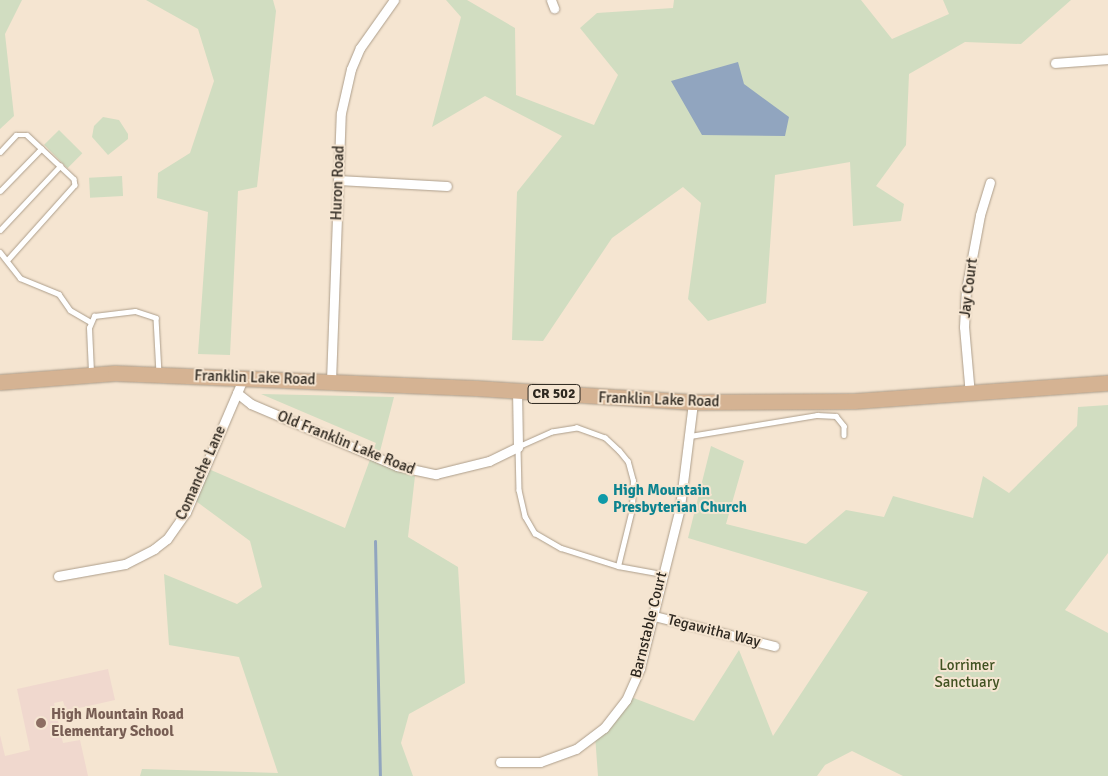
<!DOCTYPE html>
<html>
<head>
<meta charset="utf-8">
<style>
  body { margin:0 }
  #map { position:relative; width:1108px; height:776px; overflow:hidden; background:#f5e5d1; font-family:Signika,sans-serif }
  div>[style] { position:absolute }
  .education>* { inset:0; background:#f0d8ce }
  .green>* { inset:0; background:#d1ddc1; transform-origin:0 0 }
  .water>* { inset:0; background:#91a5bf }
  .stream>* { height:3px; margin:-1.5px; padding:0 1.5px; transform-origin:1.5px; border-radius:1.5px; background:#91a5bf }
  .roads { filter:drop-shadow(0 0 1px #ad9e8b) drop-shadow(0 0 1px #ad9e8b) }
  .lane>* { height:4.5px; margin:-2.25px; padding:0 2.25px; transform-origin:2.25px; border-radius:2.25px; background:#fff }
  .street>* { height:9px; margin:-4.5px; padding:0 4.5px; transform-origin:4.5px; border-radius:4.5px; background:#fff }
  .primary>* { height:15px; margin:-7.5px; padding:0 7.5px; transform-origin:7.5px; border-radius:7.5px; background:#d5b393 }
  .dots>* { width:14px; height:14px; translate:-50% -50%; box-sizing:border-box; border:2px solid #f5e5d1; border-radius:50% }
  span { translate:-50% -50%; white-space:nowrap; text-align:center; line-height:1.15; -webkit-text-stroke:4px #f5e5d1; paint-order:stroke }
  .shield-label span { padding:1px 4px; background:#f5e5d1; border:1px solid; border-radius:4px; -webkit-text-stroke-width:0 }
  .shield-label { font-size:14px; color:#2d271f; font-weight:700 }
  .street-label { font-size:15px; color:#2d271f }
  .culture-label { font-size:15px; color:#0d838f; font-weight:700 }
  .left { translate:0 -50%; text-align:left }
  .park-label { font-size:15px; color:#415222 }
  .education-label { font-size:15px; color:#785e54; font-weight:700 }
</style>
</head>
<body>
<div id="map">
  <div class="education">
    <i style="clip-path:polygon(108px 669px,115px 700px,66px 711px,63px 701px,54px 703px,63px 743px,80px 740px,88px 776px,0 776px,0 735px,5px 756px,30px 750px,17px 689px)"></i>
  </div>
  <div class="green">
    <i style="clip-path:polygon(0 0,22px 0,5px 34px,14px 116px,0 129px)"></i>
    <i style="clip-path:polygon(146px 0,273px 0,276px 11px,257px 187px,238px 191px,230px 355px,198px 354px,208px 212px,157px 198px,158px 173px,190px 153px,214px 81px,198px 29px)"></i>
    <i style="clip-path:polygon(446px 0,467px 0,515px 28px,516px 95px,594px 125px,618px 75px,580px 28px,597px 13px,673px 8px,674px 0,861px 0,892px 39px,949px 14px,943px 0,1071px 0,1021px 44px,965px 42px,909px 74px,906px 145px,876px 186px,904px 204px,901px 221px,853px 226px,850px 162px,775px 175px,766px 303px,708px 321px,688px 299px,701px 203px,683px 187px,612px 238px,543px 341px,512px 340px,517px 192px,562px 136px,485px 96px,432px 127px,461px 17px)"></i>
    <i style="clip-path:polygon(103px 117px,119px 120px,128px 134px,128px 139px,108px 155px,92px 137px,94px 126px)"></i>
    <i style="left:59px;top:130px;width:33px;height:21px;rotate:45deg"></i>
    <i style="left:122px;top:176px;width:20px;height:33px;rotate:87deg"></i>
    <i style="clip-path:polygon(261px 394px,394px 397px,377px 463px,415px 476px,408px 537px,458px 567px,465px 683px,409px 714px,401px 743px,413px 776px,140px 776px,142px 769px,278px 773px,239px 657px,169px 645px,164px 574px,237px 604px,262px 587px,250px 541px,189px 496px,204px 467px,345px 528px,376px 443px)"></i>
    <i style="clip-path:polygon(1108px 405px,1108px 553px,1065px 610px,1108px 633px,1108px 776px,903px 776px,852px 751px,825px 765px,817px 776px,598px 776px,595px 735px,631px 697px,694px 721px,739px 650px,773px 736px,868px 592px,688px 538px,711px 446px,744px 461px,726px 524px,806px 544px,846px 510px,884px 517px,893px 496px,973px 518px,983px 476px,1009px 493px,1077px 426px,1078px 407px)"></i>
  </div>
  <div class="water">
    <i style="clip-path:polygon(738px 62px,744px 84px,789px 117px,785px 136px,702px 135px,671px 81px)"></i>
  </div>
  <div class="stream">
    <i style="left:375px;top:541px;width:235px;rotate:88.8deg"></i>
  </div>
  <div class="roads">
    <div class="lane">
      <i style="left:0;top:152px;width:23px;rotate:-47deg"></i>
      <i style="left:16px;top:135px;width:11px"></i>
      <i style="left:27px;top:135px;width:64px;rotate:43.1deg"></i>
      <i style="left:74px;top:179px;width:6px;rotate:81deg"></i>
      <i style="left:75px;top:185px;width:101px;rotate:131.8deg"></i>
      <i style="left:0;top:191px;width:59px;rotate:-45.7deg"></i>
      <i style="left:0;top:230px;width:88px;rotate:-46.8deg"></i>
      <i style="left:0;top:252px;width:33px;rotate:52deg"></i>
      <i style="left:20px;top:278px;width:42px;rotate:22.3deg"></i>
      <i style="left:59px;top:294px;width:19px;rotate:55deg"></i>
      <i style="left:70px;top:310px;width:24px;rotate:30deg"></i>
      <i style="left:91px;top:372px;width:44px;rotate:-92.6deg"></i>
      <i style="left:89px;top:328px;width:13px;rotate:-67deg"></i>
      <i style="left:94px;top:316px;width:41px;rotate:-7deg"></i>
      <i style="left:135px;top:311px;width:22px;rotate:18deg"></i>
      <i style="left:156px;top:318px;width:55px;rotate:86.9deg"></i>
      <i style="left:690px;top:436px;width:129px;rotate:-9.4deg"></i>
      <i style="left:817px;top:415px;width:19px;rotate:3deg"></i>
      <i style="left:836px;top:416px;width:13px;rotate:51deg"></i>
      <i style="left:844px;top:426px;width:9px;rotate:90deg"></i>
      <i style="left:618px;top:566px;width:59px;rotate:-76.2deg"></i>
      <i style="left:632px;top:509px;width:28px;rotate:-88deg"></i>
      <i style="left:633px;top:481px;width:20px;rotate:-105deg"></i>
      <i style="left:628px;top:462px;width:14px;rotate:-129deg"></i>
      <i style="left:619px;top:451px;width:19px;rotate:-137deg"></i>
      <i style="left:605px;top:438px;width:30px;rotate:-160deg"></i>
      <i style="left:577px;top:428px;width:25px;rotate:171deg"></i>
      <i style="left:552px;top:432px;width:37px;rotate:156deg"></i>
      <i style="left:518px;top:447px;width:43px;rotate:88.7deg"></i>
      <i style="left:519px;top:490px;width:27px;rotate:77deg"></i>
      <i style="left:525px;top:516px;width:20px;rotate:60deg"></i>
      <i style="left:535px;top:533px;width:30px;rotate:30deg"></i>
      <i style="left:561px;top:548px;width:60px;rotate:17.5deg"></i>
      <i style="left:618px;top:566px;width:45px;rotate:10.3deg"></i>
    </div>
    <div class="street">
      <i style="left:551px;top:0;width:9px;rotate:69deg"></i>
      <i style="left:1055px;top:63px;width:53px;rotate:-4.3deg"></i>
      <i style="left:338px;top:180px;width:109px;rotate:3.2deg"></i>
      <i style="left:331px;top:381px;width:268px;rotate:-87.9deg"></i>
      <i style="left:341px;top:113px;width:45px;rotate:-77.2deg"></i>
      <i style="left:351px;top:69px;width:23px;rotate:-67deg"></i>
      <i style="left:360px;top:48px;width:59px;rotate:-54.7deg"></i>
      <i style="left:237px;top:393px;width:18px;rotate:38deg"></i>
      <i style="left:251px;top:404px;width:159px;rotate:23deg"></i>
      <i style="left:397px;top:466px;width:40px;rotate:12deg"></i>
      <i style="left:436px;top:474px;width:55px;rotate:-13.8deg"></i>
      <i style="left:489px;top:461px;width:32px;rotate:-26deg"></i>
      <i style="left:518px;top:447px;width:57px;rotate:-91deg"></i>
      <i style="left:970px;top:395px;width:68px;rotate:-95deg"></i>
      <i style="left:964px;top:327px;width:37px;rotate:-87deg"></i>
      <i style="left:966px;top:290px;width:76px;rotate:-79.4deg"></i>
      <i style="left:980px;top:215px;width:34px;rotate:-73deg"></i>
      <i style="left:58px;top:576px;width:68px;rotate:-10.2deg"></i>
      <i style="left:125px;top:564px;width:33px;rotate:-27deg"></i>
      <i style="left:154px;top:549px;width:16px;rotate:-38deg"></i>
      <i style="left:167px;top:539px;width:33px;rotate:-55deg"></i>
      <i style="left:186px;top:512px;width:145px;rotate:-66.8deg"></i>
      <i style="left:654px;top:616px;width:124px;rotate:14deg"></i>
      <i style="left:500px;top:762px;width:40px"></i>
      <i style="left:540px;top:762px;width:38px;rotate:-20deg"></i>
      <i style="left:576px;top:749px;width:35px;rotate:-37deg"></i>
      <i style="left:604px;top:728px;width:36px;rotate:-52deg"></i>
      <i style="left:626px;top:700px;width:35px;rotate:-66deg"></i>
      <i style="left:640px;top:668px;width:166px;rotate:-76deg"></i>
      <i style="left:680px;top:507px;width:106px;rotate:-82.9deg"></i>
    </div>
    <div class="primary">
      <i style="left:0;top:382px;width:115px;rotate:-4.5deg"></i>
      <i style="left:115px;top:373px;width:361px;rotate:2.4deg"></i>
      <i style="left:476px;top:388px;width:217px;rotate:3.7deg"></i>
      <i style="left:693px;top:402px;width:161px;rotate:-0.4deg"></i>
      <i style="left:854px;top:401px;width:255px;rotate:-4.1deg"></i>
    </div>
  </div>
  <div class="dots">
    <i style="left:603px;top:499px;background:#0f9aa8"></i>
    <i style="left:41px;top:723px;background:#8d6e63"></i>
  </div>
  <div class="shield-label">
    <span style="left:554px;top:394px">CR 502</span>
  </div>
  <div class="street-label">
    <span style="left:338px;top:183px;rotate:-88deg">Huron Road</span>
    <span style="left:969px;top:288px;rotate:-83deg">Jay Court</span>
    <span style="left:255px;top:378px;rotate:2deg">Franklin Lake Road</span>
    <span style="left:659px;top:400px;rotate:2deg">Franklin Lake Road</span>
    <span style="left:346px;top:443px;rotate:22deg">Old Franklin Lake Road</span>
    <span style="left:201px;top:473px;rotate:-66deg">Comanche Lane</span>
    <span style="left:649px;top:625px;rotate:-76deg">Barnstable Court</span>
    <span style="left:714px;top:631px;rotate:14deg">Tegawitha Way</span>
  </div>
  <div class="culture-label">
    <span class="left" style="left:613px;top:499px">High Mountain<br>Presbyterian Church</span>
  </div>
  <div class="park-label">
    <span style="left:967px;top:674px">Lorrimer<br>Sanctuary</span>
  </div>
  <div class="education-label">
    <span class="left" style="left:51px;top:723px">High Mountain Road<br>Elementary School</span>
  </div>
</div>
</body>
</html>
